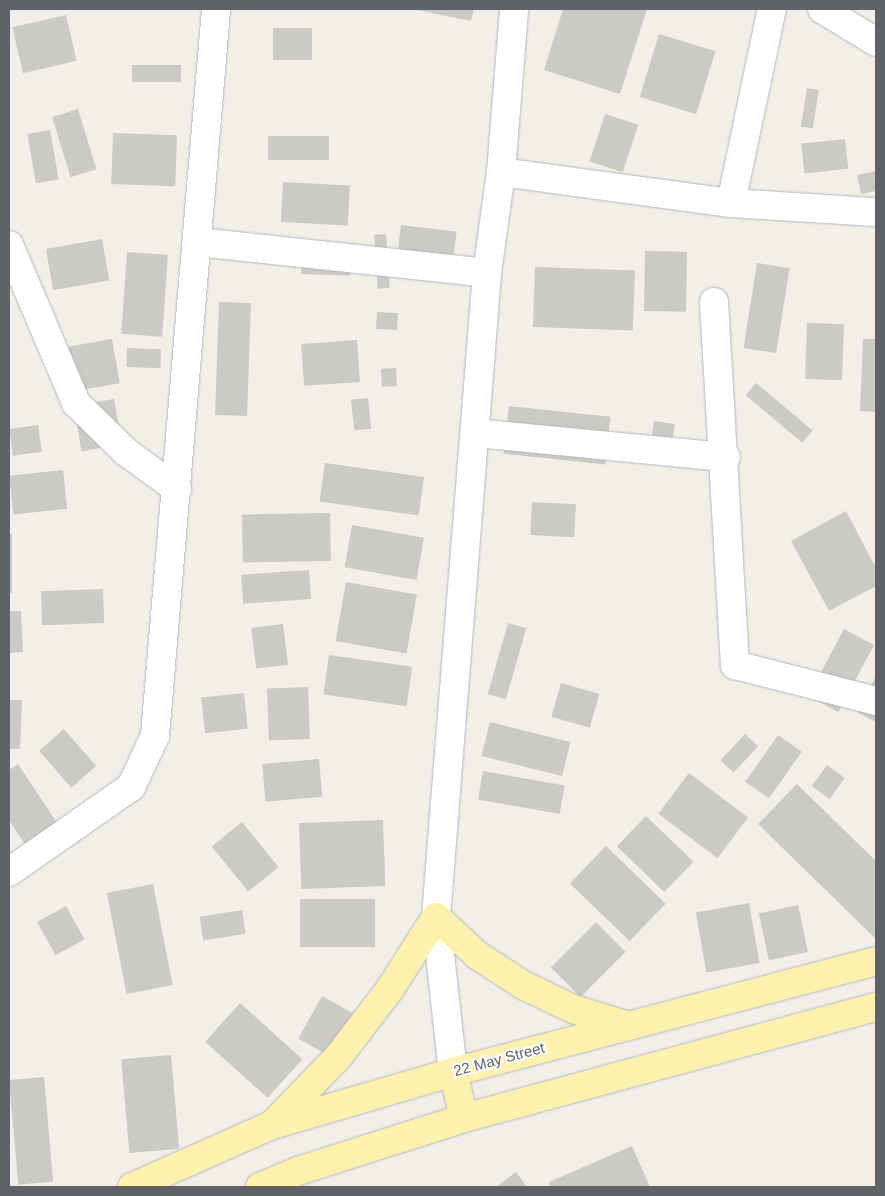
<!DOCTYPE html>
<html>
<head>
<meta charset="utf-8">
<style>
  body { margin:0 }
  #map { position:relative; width:885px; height:1196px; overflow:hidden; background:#f1efe8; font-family:Helvetica,sans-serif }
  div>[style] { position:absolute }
  .building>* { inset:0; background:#cccac5; transform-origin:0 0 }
  .roads { filter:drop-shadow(0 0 1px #b5b8bc) drop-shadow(0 0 1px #b5b8bc) }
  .minor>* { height:28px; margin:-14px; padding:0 14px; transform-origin:14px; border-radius:14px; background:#fff }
  .major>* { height:28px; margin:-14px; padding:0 14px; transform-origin:14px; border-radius:14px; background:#fff2af }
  span { translate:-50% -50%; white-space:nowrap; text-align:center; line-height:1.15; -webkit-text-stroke:4px #fff; paint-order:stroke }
  .street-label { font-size:15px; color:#5f6368 }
  .frame { position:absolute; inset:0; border:10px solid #5f6368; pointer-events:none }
</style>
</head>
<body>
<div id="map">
  <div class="building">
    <i style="clip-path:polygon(412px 9px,474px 9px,471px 21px)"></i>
    <i style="clip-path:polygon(563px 9px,647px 9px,620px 94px,544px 70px)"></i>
    <i style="left:66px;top:15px;width:47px;height:55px;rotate:77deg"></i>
    <i style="left:273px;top:28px;width:39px;height:32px"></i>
    <i style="left:659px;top:34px;width:59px;height:66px;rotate:17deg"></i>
    <i style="left:181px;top:65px;width:17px;height:49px;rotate:90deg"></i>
    <i style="left:807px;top:88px;width:12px;height:39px;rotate:9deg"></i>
    <i style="left:78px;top:109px;width:63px;height:27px;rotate:73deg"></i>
    <i style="left:605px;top:114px;width:35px;height:50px;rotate:18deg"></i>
    <i style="left:50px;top:130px;width:50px;height:23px;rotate:80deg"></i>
    <i style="left:113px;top:133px;width:64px;height:51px;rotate:2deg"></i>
    <i style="left:329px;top:136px;width:24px;height:61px;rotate:90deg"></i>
    <i style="left:845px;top:139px;width:30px;height:44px;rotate:84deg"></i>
    <i style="clip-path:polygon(876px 171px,876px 191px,861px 194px,857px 175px)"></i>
    <i style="left:283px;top:182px;width:67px;height:40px;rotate:3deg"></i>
    <i style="left:401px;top:225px;width:56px;height:35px;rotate:7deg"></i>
    <i style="left:386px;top:234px;width:54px;height:12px;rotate:86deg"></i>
    <i style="left:102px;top:239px;width:42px;height:57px;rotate:80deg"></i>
    <i style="left:302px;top:245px;width:49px;height:29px;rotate:2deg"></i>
    <i style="left:645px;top:251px;width:42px;height:60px;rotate:1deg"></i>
    <i style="left:127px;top:252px;width:41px;height:82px;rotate:4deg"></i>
    <i style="left:757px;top:263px;width:33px;height:86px;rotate:9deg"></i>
    <i style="left:535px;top:267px;width:100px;height:60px;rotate:2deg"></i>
    <i style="left:219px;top:302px;width:32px;height:113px;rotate:2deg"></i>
    <i style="left:377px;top:312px;width:21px;height:17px;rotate:3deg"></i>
    <i style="left:807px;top:323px;width:37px;height:56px;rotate:2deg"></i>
    <i style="left:112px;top:339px;width:45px;height:65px;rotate:80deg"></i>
    <i style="clip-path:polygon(863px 339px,876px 339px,876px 412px,860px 411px)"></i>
    <i style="left:357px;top:340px;width:42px;height:56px;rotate:86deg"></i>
    <i style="left:127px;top:348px;width:34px;height:19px;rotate:2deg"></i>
    <i style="left:396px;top:368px;width:18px;height:15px;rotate:87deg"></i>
    <i style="left:756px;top:383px;width:74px;height:16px;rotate:40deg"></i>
    <i style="left:368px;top:398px;width:31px;height:17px;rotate:84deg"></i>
    <i style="left:114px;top:399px;width:46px;height:41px;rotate:80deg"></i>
    <i style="left:509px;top:406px;width:102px;height:48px;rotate:6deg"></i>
    <i style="left:654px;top:421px;width:21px;height:40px;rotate:8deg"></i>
    <i style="left:38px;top:425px;width:27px;height:29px;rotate:82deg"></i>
    <i style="left:325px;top:463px;width:100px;height:39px;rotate:8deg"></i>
    <i style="left:63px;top:470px;width:39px;height:54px;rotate:84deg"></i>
    <i style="left:532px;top:502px;width:44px;height:33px;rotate:3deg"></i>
    <i style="clip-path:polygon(846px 511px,876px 568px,876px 586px,829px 611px,791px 541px)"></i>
    <i style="left:330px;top:513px;width:48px;height:88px;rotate:89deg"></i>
    <i style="left:352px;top:525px;width:73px;height:43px;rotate:10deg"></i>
    <i style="left:9px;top:534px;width:3px;height:59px"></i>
    <i style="left:309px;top:570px;width:29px;height:68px;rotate:86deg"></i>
    <i style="left:346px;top:582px;width:72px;height:60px;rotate:10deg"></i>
    <i style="left:103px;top:589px;width:34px;height:62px;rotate:88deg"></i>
    <i style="clip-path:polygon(9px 611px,21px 611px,23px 652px,9px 653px)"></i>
    <i style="left:508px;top:623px;width:19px;height:74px;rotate:16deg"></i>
    <i style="left:283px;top:624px;width:41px;height:32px;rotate:83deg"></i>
    <i style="left:844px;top:629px;width:34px;height:76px;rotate:28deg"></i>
    <i style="left:329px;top:655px;width:84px;height:40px;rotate:8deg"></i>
    <i style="clip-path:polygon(876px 675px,876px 722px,858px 713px)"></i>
    <i style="left:561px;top:683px;width:40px;height:35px;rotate:16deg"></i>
    <i style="left:308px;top:687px;width:52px;height:41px;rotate:88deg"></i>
    <i style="left:244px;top:693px;width:36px;height:43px;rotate:84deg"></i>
    <i style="clip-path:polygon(9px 700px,22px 700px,20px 749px,9px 749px)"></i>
    <i style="left:490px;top:722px;width:83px;height:35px;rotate:14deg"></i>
    <i style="left:64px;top:729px;width:49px;height:33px;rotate:49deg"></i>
    <i style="left:745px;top:734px;width:18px;height:36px;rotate:43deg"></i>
    <i style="left:778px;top:735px;width:29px;height:57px;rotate:35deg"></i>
    <i style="left:319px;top:759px;width:38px;height:57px;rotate:85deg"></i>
    <i style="clip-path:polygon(18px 764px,69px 841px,36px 862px,9px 820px,9px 770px)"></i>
    <i style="left:827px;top:765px;width:22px;height:26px;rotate:36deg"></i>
    <i style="left:483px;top:771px;width:83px;height:29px;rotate:10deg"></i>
    <i style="left:689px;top:773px;width:74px;height:51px;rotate:37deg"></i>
    <i style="clip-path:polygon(797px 784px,876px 861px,876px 939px,758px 824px)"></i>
    <i style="left:646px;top:816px;width:66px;height:42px;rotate:44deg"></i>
    <i style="left:383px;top:820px;width:66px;height:84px;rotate:88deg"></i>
    <i style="left:242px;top:822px;width:58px;height:39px;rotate:51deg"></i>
    <i style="left:606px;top:846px;width:83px;height:52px;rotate:44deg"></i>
    <i style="left:153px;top:884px;width:103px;height:47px;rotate:79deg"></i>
    <i style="left:375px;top:899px;width:48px;height:75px;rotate:90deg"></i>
    <i style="left:749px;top:903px;width:61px;height:54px;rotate:80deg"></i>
    <i style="left:798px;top:905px;width:48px;height:40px;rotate:78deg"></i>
    <i style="left:66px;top:906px;width:38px;height:33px;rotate:61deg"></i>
    <i style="left:242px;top:910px;width:24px;height:43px;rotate:81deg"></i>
    <i style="left:596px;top:922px;width:42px;height:64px;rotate:45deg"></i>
    <i style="left:322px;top:996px;width:37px;height:49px;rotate:29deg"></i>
    <i style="left:240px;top:1003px;width:84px;height:52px;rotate:42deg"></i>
    <i style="left:171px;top:1055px;width:94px;height:50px;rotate:85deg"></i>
    <i style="left:44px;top:1077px;width:105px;height:35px;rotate:85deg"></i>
    <i style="clip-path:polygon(632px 1146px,650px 1187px,551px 1187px,549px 1182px)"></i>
    <i style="clip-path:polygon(516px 1172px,527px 1187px,496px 1187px)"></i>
  </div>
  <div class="roads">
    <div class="minor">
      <i style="left:822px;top:9px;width:63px;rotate:31.4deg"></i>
      <i style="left:501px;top:172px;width:232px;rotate:7.7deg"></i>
      <i style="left:731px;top:203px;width:145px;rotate:3.6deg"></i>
      <i style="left:731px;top:203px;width:198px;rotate:-78.1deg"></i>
      <i style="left:198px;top:242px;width:291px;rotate:6.1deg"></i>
      <i style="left:9px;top:245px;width:172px;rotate:67deg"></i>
      <i style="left:76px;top:403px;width:70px;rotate:44.4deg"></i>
      <i style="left:126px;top:452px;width:63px;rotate:36deg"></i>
      <i style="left:714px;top:302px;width:364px;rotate:86.7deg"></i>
      <i style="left:735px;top:665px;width:146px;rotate:14.3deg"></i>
      <i style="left:475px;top:433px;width:252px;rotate:5.5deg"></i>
      <i style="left:9px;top:872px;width:149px;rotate:-34.9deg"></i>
      <i style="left:131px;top:787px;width:56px;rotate:-64.8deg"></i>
      <i style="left:155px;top:736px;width:730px;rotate:-85.2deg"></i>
      <i style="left:453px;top:1072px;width:156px;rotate:-96.3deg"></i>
      <i style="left:436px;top:917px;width:646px;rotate:-85.47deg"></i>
      <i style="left:487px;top:273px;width:102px;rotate:-82.1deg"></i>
      <i style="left:501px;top:172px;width:164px;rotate:-85.4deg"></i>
    </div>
    <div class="major">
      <i style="left:453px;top:1072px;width:47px;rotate:76.6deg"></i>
      <i style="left:273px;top:1124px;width:93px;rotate:-45.9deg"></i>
      <i style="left:338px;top:1057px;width:86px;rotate:-52.6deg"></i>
      <i style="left:390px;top:989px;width:85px;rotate:-57.4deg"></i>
      <i style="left:436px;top:917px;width:56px;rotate:42.8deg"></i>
      <i style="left:477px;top:955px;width:55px;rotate:33.1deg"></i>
      <i style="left:523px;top:985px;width:55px;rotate:25.6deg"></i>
      <i style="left:573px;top:1009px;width:55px;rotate:16.8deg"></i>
      <i style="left:132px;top:1187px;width:153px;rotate:-23.9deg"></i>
      <i style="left:272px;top:1125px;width:189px;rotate:-16.3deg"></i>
      <i style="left:453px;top:1072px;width:437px;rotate:-14.7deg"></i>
      <i style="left:260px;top:1187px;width:41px;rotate:-22.8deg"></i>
      <i style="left:298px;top:1171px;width:174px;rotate:-17.7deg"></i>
      <i style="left:464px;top:1118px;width:427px;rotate:-15.1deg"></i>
    </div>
  </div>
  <div class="street-label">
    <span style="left:499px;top:1059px;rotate:-15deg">22 May Street</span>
  </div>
  <div class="frame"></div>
</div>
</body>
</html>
